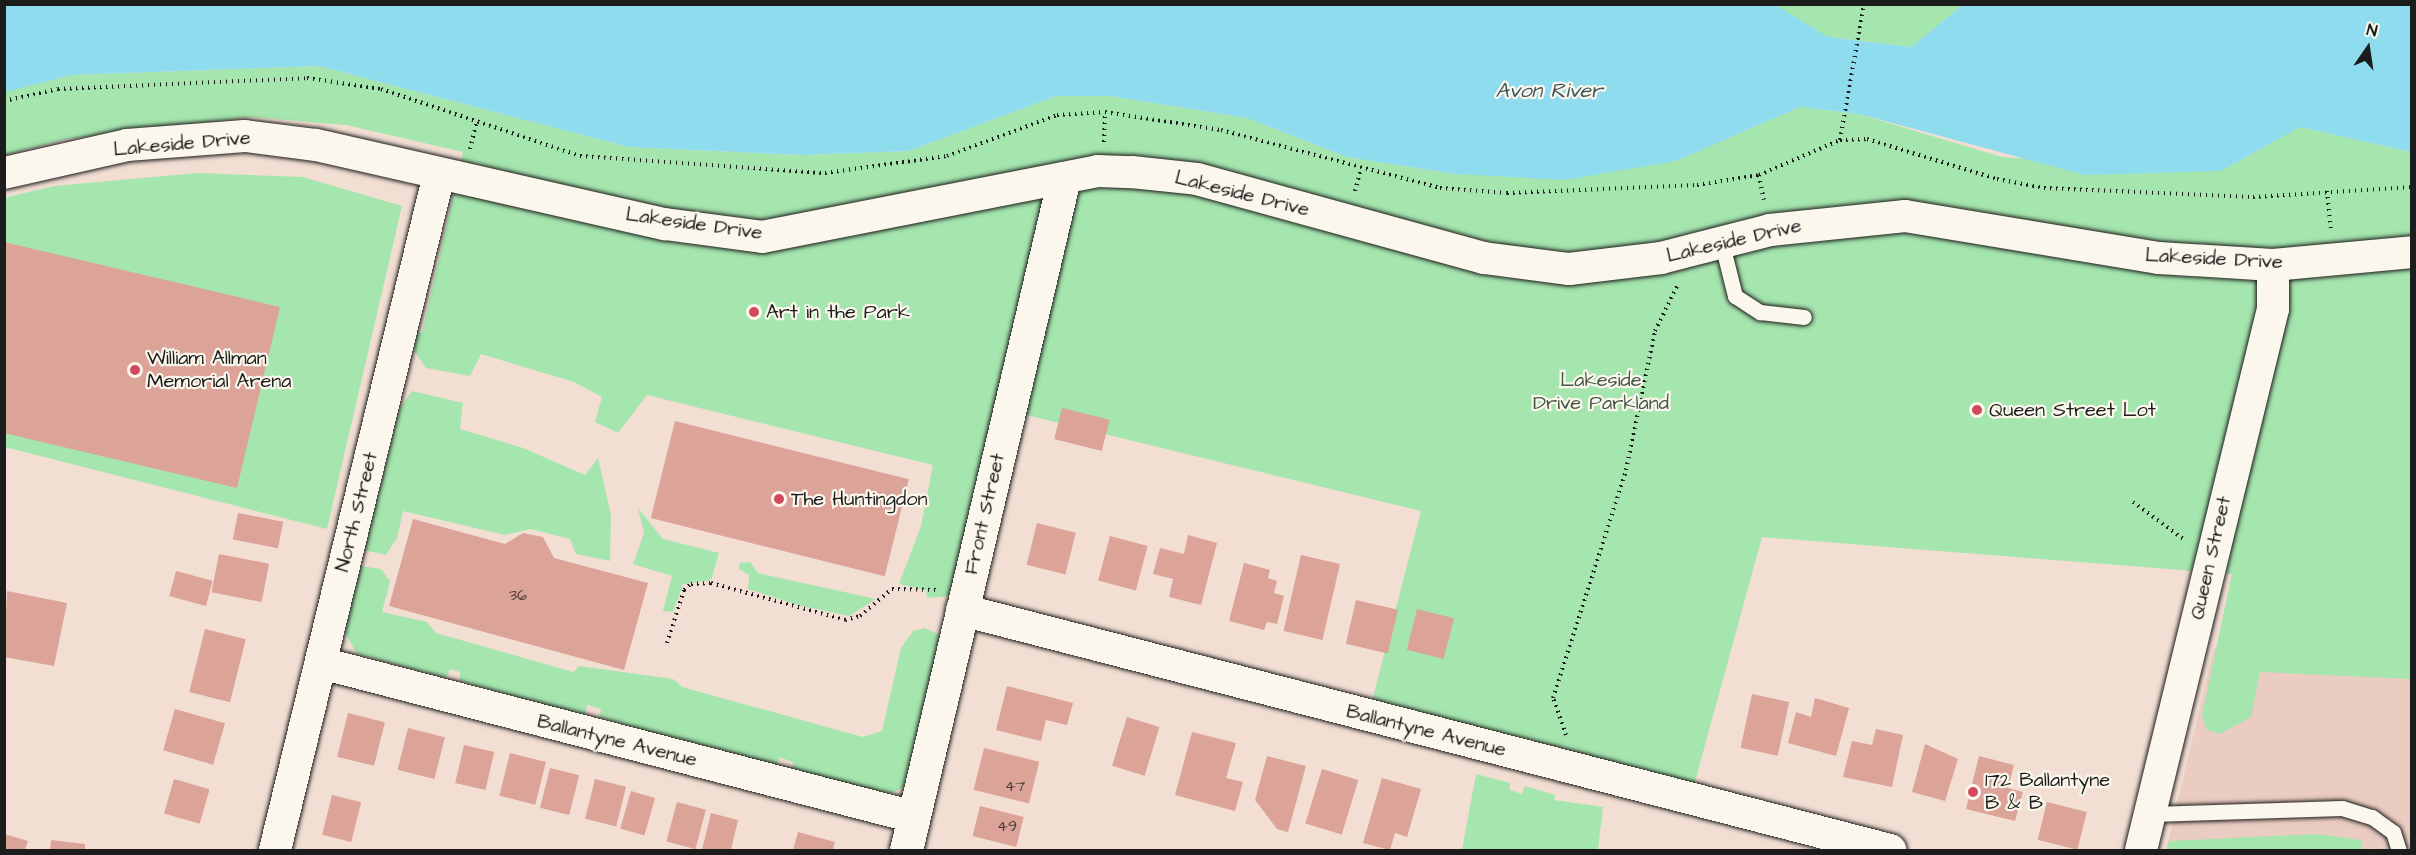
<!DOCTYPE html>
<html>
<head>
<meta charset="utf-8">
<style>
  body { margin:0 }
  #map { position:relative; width:2416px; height:855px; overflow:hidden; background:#f2ded3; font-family:"Architects Daughter",sans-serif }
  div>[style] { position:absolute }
  .built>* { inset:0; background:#ebccc2 }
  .green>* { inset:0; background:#a5e5ae }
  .water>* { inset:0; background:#8edcee }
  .building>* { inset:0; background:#dca399; transform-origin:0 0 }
  .path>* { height:4px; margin-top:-2px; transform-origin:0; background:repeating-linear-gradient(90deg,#1c1c1c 0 1.5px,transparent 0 6px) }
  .roads { filter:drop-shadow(0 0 2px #1c1c1c) drop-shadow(0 0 2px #1c1c1c) }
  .lane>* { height:15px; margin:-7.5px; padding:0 7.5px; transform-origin:7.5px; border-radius:7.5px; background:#fbf7ec }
  .street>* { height:32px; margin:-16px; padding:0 16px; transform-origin:16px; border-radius:16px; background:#fbf7ec }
  .secondary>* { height:33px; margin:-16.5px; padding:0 16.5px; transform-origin:16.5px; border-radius:16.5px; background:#fbf7ec }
  .dots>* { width:16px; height:16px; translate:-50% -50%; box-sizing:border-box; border:3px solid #fbf7ec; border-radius:50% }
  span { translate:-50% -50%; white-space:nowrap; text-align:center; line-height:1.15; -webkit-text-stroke:4.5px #fbf7ec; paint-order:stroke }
  .number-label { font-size:16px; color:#4c3e3b }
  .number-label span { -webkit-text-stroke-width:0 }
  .street-label { font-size:20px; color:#1c1c1c }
  .poi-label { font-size:20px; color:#1c1c1c }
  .left { translate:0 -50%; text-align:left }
  .park-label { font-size:20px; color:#455848 }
  .water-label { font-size:21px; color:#3e565b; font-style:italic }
  .frame { position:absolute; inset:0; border:6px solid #1c1c1c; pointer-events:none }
  .north { position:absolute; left:2338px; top:18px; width:60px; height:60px; -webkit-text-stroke:4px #fbf7ec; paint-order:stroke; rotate:13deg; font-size:16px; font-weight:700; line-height:24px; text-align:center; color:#1c1c1c }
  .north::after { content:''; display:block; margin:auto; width:21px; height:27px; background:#1c1c1c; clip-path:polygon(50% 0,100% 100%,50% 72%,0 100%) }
</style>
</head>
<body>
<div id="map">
  <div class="built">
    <i style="clip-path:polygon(2214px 648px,2411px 658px,2411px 850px,2166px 850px)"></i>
  </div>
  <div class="green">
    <i style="clip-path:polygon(1774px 5px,1963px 5px,1911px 47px,1828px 37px)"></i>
    <i style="clip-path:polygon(319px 66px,629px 147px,801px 155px,909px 151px,1056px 96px,1110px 96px,1247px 118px,1347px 157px,1455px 174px,1676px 161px,1800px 107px,1859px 114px,2002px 157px,2221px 171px,2300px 127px,2411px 152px,2411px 679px,2260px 672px,2251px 717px,2220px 734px,2206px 729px,2202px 715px,2232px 574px,1762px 537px,1694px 785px,1372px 701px,1421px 511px,997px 408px,950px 596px,927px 598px,926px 590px,899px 584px,921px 526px,933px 465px,647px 395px,618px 433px,595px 422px,602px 397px,574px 382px,481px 354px,470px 376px,426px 368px,413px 349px,417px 332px,422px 333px,463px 152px,346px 125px,251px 117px,67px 139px,5px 155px,5px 92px,9px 90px,72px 75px)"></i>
    <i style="clip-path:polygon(197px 173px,303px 177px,402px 206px,327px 529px,5px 447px,4px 198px,54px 186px)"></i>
    <i style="clip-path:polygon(412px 391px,463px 403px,460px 429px,523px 448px,585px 475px,598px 458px,611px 515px,610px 561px,576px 554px,570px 539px,531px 529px,505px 535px,403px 511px,397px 538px,386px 555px,364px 550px,400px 408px)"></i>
    <i style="clip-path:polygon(638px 508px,663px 539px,719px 553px,711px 580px,683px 584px,673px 612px,663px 611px,672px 576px,633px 564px,644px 533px)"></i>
    <i style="clip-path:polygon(750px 562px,758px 573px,876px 599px,849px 616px,798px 605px,748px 589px,749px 575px,739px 569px,740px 563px)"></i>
    <i style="clip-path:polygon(360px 566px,381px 569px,390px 581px,382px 612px,427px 622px,436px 633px,573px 672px,579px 666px,673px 679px,682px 687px,863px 737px,882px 731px,901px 648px,913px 631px,925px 628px,944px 637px,907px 786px,889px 794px,792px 770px,793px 762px,779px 757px,777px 765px,691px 744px,599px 717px,601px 709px,587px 705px,585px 716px,460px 681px,460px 672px,450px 669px,446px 678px,357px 654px,344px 631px)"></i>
    <i style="clip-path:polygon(1476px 774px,1510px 783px,1510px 790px,1522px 794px,1525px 786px,1555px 795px,1554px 800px,1603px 807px,1598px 850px,1462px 850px)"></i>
    <i style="clip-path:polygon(2317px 834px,2361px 840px,2363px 850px,2167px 850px,2169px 841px)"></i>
  </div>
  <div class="water">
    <i style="clip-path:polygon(5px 4px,1774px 4px,1828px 37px,1911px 47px,1963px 5px,2411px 5px,2411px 152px,2300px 127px,2221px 171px,2085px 175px,1859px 114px,1800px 107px,1676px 161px,1565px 180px,1455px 174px,1347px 157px,1247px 118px,1110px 96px,1056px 96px,909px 151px,801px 155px,629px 147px,319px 66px,72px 75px,5px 92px)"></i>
  </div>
  <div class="building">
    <i style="clip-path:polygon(4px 242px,280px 307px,237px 488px,4px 433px)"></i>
    <i style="left:1062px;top:408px;width:49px;height:32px;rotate:14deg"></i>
    <i style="left:675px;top:421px;width:241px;height:100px;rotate:14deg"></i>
    <i style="left:238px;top:513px;width:46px;height:27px;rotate:11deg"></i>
    <i style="clip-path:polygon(413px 519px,505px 544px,523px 533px,543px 537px,554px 558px,648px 583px,624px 670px,389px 606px)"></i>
    <i style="left:1037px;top:523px;width:40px;height:43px;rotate:14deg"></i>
    <i style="clip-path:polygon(1188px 535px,1217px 543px,1201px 605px,1169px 597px,1173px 579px,1153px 574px,1160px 548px,1184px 554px)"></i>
    <i style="left:1110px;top:536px;width:39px;height:46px;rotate:15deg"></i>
    <i style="left:219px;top:554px;width:51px;height:39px;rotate:11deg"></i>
    <i style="left:1301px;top:555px;width:40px;height:78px;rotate:13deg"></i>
    <i style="clip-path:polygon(1244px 563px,1270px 570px,1268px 578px,1277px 581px,1274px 593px,1284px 596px,1277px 624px,1267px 622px,1264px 630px,1229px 621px)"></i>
    <i style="left:176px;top:571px;width:38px;height:26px;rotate:15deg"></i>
    <i style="clip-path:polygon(7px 591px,67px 603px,54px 666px,4px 657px)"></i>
    <i style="left:1356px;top:600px;width:43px;height:45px;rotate:13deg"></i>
    <i style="left:1417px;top:609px;width:38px;height:42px;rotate:14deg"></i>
    <i style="left:205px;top:629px;width:42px;height:65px;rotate:14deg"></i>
    <i style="clip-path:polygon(1007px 686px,1073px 703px,1067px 725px,1046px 720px,1041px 741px,996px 730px)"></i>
    <i style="left:1752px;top:694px;width:38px;height:55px;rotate:12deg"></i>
    <i style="clip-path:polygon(1815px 698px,1849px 708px,1836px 756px,1788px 743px,1796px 712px,1811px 717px)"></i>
    <i style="left:175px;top:709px;width:52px;height:43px;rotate:16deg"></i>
    <i style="left:348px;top:713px;width:38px;height:45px;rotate:14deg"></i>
    <i style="left:1127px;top:717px;width:34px;height:51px;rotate:17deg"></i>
    <i style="left:408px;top:728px;width:38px;height:43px;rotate:14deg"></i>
    <i style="clip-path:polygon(1876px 729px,1903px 735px,1892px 787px,1843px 777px,1852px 741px,1872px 745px)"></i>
    <i style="clip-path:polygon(1192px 732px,1236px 743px,1226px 778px,1243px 782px,1235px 811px,1175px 795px)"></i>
    <i style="clip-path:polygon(1925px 744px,1958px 759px,1945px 801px,1912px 792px)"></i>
    <i style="left:464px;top:745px;width:31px;height:39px;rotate:13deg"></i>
    <i style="left:984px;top:748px;width:57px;height:43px;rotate:14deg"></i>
    <i style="left:510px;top:753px;width:37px;height:44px;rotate:14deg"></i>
    <i style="clip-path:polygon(1267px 756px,1306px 766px,1288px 832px,1277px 829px,1255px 800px)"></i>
    <i style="clip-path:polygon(1979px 756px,2014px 765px,2008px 788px,2023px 792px,2015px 821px,1966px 809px)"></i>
    <i style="left:550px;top:768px;width:30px;height:41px;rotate:14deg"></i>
    <i style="left:1322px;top:769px;width:38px;height:57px;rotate:17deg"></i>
    <i style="clip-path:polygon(1382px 778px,1421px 789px,1407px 837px,1395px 833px,1390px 850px,1363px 843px)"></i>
    <i style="left:174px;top:779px;width:37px;height:36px;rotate:16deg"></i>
    <i style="left:595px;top:779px;width:32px;height:41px;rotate:14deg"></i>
    <i style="left:631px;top:791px;width:25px;height:39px;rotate:16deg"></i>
    <i style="left:332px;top:795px;width:30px;height:41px;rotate:14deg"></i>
    <i style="left:677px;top:802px;width:30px;height:41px;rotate:15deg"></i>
    <i style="left:2047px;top:802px;width:41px;height:39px;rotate:14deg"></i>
    <i style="left:980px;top:806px;width:45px;height:31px;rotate:14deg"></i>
    <i style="clip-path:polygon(711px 813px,738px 820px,731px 850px,702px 850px)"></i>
    <i style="clip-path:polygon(798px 832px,835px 842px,833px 850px,793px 850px)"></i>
    <i style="clip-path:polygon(4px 834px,28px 841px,25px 850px,4px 850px)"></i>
    <i style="clip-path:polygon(51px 840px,85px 844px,85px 850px,50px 850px)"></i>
  </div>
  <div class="path">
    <i style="left:4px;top:101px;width:55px;rotate:-12.5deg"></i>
    <i style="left:58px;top:89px;width:249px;rotate:-2.5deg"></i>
    <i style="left:307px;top:78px;width:75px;rotate:8.5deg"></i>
    <i style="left:381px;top:89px;width:210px;rotate:18.6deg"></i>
    <i style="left:580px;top:156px;width:246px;rotate:4deg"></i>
    <i style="left:825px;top:173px;width:123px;rotate:-7.9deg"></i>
    <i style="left:947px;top:156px;width:117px;rotate:-20.4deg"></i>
    <i style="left:1057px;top:115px;width:48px;rotate:-3.6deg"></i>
    <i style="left:1105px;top:112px;width:117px;rotate:8.8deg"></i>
    <i style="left:1221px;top:130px;width:227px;rotate:14.8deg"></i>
    <i style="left:1440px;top:188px;width:67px;rotate:4.3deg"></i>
    <i style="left:1507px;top:193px;width:190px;rotate:-2.4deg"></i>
    <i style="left:1697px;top:185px;width:63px;rotate:-9.2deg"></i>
    <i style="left:1759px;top:175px;width:88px;rotate:-23.4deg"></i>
    <i style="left:1840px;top:140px;width:27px;rotate:-2deg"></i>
    <i style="left:1867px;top:139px;width:136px;rotate:17.1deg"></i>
    <i style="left:1997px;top:179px;width:48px;rotate:10.8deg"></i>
    <i style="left:2044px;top:188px;width:209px;rotate:2.5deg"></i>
    <i style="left:2253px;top:197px;width:159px;rotate:-3.6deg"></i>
    <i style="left:1840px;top:140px;width:138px;rotate:-80deg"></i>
    <i style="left:1104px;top:142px;width:30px;rotate:-88deg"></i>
    <i style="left:470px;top:149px;width:29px;rotate:-76deg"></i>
    <i style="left:1759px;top:175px;width:25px;rotate:79deg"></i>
    <i style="left:1355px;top:191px;width:23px;rotate:-75deg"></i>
    <i style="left:2327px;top:191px;width:39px;rotate:84deg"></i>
    <i style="left:2133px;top:502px;width:64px;rotate:36.2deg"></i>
    <i style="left:667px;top:643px;width:56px;rotate:-72.2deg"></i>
    <i style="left:684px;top:590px;width:9px;rotate:-41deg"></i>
    <i style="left:691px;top:584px;width:20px;rotate:-3deg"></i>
    <i style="left:711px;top:583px;width:139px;rotate:15.4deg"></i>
    <i style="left:845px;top:620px;width:16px;rotate:-15deg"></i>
    <i style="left:860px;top:616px;width:42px;rotate:-40.2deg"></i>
    <i style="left:892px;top:589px;width:46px;rotate:1.2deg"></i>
    <i style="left:1566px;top:735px;width:39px;rotate:-109deg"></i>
    <i style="left:1553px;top:698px;width:239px;rotate:-72.2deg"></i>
    <i style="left:1626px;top:470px;width:142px;rotate:-78.2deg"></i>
    <i style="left:1655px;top:331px;width:52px;rotate:-63.9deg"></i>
  </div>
  <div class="roads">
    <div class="lane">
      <i style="left:1721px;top:240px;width:58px;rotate:76deg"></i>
      <i style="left:1735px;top:296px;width:30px;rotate:33deg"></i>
      <i style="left:1760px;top:312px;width:44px;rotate:6.5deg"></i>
      <i style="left:2151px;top:814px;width:191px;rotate:-1.8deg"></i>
      <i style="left:2342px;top:808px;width:31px;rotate:17deg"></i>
      <i style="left:2372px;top:817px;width:26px;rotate:36deg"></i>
      <i style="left:2393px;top:832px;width:19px;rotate:72deg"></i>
    </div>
    <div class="street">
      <i style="left:4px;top:173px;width:126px;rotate:-12.8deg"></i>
      <i style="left:127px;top:145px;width:118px;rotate:-4.4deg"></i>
      <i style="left:245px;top:136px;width:72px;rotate:7.2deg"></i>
      <i style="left:316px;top:145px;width:358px;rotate:12.8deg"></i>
      <i style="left:665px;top:224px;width:98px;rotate:7.6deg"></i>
      <i style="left:762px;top:237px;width:342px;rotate:-11.1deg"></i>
      <i style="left:1098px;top:171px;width:34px;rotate:2deg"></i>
      <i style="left:1132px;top:172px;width:65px;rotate:6.1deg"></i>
      <i style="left:1197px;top:179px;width:298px;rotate:15.4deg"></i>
      <i style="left:1484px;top:258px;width:86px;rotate:7.4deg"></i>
      <i style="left:1569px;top:269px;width:93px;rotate:-6.8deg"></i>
      <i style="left:1661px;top:258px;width:113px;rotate:-14.4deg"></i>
      <i style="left:1770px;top:230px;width:136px;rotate:-5.9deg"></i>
      <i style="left:1905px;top:216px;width:257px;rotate:9.4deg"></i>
      <i style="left:2159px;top:258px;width:114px;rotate:3.5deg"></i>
      <i style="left:2273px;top:265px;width:140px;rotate:-5.3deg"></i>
      <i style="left:962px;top:610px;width:959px;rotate:14.5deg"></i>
      <i style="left:321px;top:663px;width:613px;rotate:14.56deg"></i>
      <i style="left:275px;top:850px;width:696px;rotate:-76.36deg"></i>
      <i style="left:2141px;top:850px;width:557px;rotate:-76.29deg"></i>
      <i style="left:2273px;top:309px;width:44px;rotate:-90deg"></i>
    </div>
    <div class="secondary">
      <i style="left:906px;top:850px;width:690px;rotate:-76.77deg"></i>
    </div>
  </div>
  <div class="dots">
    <i style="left:754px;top:312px;background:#d1495b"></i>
    <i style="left:135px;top:370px;background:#d1495b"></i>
    <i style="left:1977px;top:410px;background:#d1495b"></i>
    <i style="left:779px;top:499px;background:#d1495b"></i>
    <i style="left:1973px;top:792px;background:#d1495b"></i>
  </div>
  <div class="number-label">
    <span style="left:518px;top:595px">36</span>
    <span style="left:1015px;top:786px">47</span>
    <span style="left:1007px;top:826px">49</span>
  </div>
  <div class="street-label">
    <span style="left:182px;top:144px;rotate:-5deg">Lakeside Drive</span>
    <span style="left:1242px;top:194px;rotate:14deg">Lakeside Drive</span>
    <span style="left:694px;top:224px;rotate:8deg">Lakeside Drive</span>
    <span style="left:1734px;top:241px;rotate:-13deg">Lakeside Drive</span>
    <span style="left:2214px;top:259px;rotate:3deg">Lakeside Drive</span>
    <span style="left:357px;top:512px;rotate:-76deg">North Street</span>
    <span style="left:985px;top:514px;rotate:-77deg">Front Street</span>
    <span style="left:2211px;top:558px;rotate:-77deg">Queen Street</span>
    <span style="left:1426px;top:731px;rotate:14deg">Ballantyne Avenue</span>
    <span style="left:617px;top:741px;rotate:14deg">Ballantyne Avenue</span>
  </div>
  <div class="poi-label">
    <span class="left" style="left:766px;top:312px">Art in the Park</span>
    <span class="left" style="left:147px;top:370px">William Allman<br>Memorial Arena</span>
    <span class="left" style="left:1989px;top:410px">Queen Street Lot</span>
    <span class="left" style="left:791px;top:499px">The Huntingdon</span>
    <span class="left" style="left:1985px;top:792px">172 Ballantyne<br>B &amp; B</span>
  </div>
  <div class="park-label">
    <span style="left:1601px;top:392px">Lakeside<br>Drive Parkland</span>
  </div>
  <div class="water-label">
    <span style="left:1549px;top:91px">Avon River</span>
  </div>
  <div class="frame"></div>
  <div class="north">N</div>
</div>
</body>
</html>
